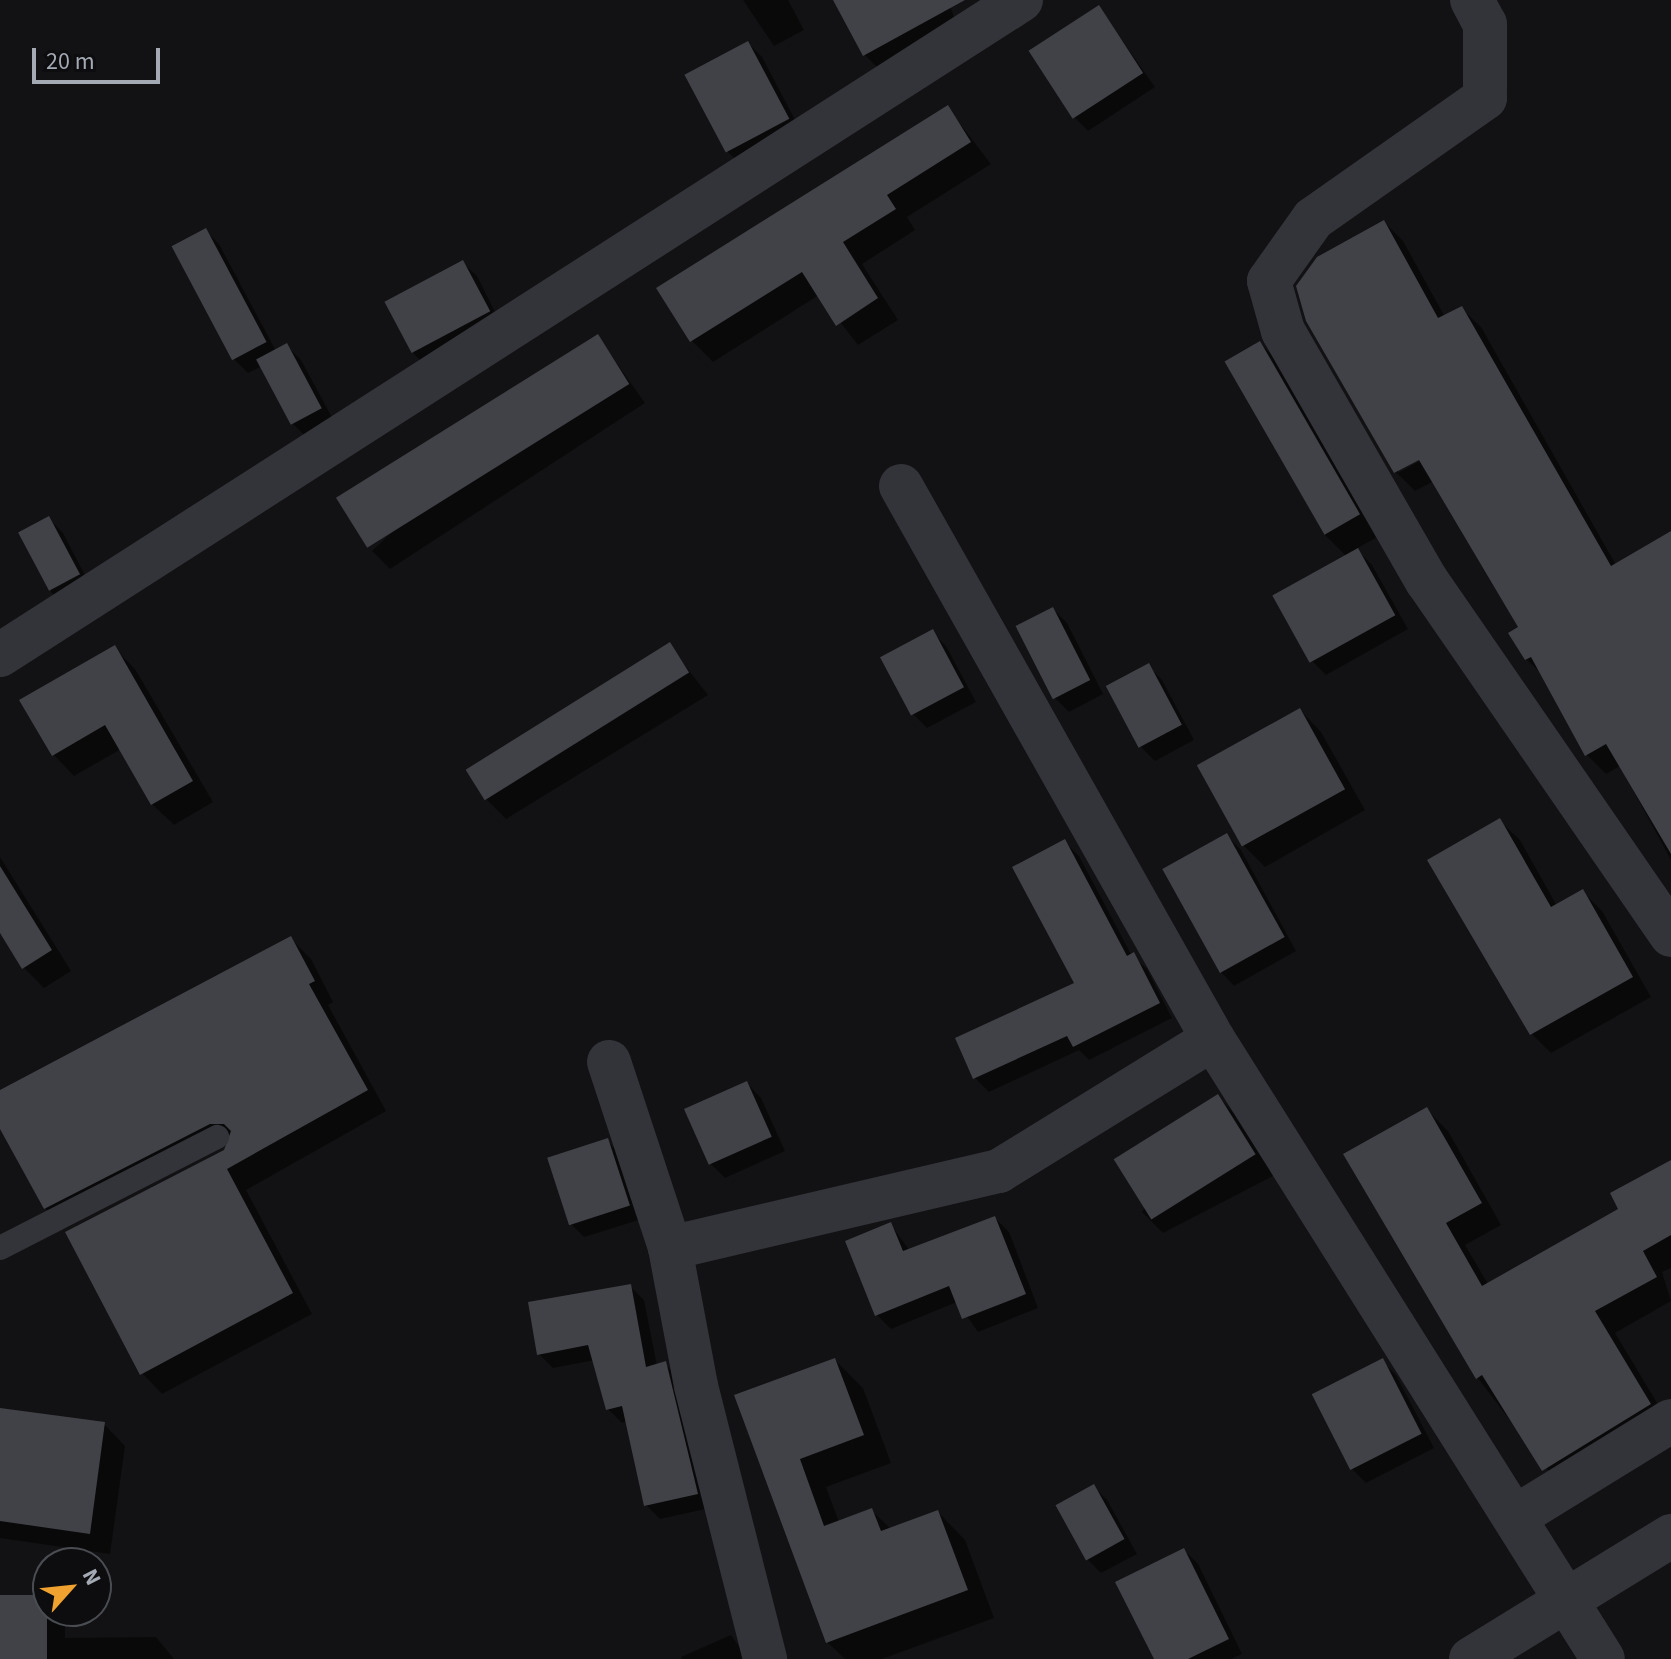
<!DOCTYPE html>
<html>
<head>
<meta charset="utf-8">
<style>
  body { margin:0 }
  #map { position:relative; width:1671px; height:1659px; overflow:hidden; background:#121214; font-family:"Source Sans 3",sans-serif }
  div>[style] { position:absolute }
  .shadow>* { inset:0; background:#0007 }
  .building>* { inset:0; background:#414247; transform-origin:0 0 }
  .service>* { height:24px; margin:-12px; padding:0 12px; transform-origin:12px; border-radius:12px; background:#333439 }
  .minor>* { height:44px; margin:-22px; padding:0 22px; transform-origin:22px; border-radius:22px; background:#333439 }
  span { translate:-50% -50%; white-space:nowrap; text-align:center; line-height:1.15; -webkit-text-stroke:6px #0d0d0f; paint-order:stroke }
  .north { position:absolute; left:32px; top:1547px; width:80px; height:80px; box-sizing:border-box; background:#0d0d0f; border:2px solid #494c51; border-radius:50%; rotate:63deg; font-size:22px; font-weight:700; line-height:32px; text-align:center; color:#a4aab4 }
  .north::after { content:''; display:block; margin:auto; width:28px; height:36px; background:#efa22f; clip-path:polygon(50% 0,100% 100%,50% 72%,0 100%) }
  .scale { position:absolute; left:32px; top:48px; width:128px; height:36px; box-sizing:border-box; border:4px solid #a4aab4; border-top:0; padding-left:10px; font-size:24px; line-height:28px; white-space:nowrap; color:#a4aab4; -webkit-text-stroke:6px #0d0d0f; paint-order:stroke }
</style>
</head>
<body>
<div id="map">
  <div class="shadow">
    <i style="clip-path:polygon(743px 0,788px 0,804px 30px,774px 46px)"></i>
    <i style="clip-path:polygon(835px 0,948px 0,957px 26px,879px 69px,865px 55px)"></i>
    <i style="clip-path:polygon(1099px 8px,1155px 87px,1088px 131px,1074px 117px)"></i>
    <i style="clip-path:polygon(748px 43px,762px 57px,802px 133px,742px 166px,728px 152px,688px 75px)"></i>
    <i style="clip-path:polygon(947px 107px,991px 164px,907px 217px,915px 230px,862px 264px,898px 320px,858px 345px,819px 295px,713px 362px,692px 341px)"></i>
    <i style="clip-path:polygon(evenodd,1384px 222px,1403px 241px,1445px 317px,1461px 308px,1481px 327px,1616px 565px,1671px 533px,1671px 860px,1620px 766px,1606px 774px,1587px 755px,1544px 676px,1526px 659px,1521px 627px,1434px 481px,1415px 491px,1396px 472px,1308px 320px,1384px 222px,1427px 453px,1429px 456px,1398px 473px,1398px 469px,1427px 453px)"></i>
    <i style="clip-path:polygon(205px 230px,219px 244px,276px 351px,287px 346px,301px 360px,335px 423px,307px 438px,293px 424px,262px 366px,248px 373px,234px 359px)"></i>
    <i style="clip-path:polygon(462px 262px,477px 276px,502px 326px,427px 367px,413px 353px)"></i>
    <i style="clip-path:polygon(598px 337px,645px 403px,390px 569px,372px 551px)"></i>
    <i style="clip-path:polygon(1260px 343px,1281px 364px,1379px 536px,1356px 549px,1372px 565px,1408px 629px,1326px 675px,1312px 661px,1347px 557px,1324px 534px,1227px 361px)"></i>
    <i style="clip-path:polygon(49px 519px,63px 533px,92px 589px,65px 606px,51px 592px)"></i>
    <i style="clip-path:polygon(1053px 609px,1067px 623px,1103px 694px,1069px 712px,1055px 698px)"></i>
    <i style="clip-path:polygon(932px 632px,946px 646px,976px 702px,927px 728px,913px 714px)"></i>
    <i style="clip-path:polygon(669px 645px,708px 695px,506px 819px,485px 798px)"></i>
    <i style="clip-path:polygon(114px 648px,135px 669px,213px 802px,174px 825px,152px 804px,121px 749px,74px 776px,53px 754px)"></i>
    <i style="clip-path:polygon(1148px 666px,1162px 680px,1194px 740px,1155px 761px,1141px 747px)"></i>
    <i style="clip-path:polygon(1300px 710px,1321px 732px,1365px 810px,1265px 867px,1244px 846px)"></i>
    <i style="clip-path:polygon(1500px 821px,1520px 840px,1557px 906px,1583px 892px,1602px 911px,1651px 997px,1551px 1053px,1532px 1034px)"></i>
    <i style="clip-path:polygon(1227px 836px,1241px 850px,1296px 951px,1234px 986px,1220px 971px)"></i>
    <i style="clip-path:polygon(1065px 842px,1079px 856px,1132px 956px,1147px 969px,1172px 1018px,1089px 1060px,1079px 1050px,989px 1092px,975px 1078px,1077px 984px)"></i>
    <i style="clip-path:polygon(0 857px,71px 971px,44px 988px,24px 968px,0 930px)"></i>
    <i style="clip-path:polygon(290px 938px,311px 959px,333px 1002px,328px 1005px,386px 1111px,246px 1190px,312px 1314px,162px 1394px,142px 1373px,231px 1143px,66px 1228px,45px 1208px,0 1124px,0 1093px)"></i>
    <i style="clip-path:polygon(747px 1083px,761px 1098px,785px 1151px,725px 1178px,711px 1164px)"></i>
    <i style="clip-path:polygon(1218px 1097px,1239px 1118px,1275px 1175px,1163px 1233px,1142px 1212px)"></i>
    <i style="clip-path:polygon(1427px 1110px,1448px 1131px,1501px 1225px,1465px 1245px,1488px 1284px,1671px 1187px,1671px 1268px,1662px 1272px,1671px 1301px,1615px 1333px,1671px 1426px,1564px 1491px,1477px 1377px,1346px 1155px)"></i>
    <i style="clip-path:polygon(607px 1141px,621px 1155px,642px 1219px,584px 1237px,570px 1223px)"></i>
    <i style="clip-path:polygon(995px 1218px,1009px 1232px,1038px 1308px,978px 1332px,957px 1302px,891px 1329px,877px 1315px,891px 1225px,910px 1251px)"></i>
    <i style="clip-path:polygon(630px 1286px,644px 1300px,657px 1366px,665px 1364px,679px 1378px,710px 1508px,660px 1519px,646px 1505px,627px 1421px,622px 1423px,608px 1409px,595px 1360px,553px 1368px,539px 1354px)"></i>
    <i style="clip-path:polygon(835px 1360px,863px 1388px,891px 1463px,826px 1487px,839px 1522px,872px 1511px,891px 1529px,938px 1512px,965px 1540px,994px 1618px,882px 1659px,845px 1659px,827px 1642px,736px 1396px)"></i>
    <i style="clip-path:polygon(1382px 1361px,1396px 1375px,1434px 1448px,1366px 1483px,1352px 1469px)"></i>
    <i style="clip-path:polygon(0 1410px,104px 1424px,125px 1446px,110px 1554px,0 1538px)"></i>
    <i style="clip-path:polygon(1093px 1486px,1107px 1500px,1137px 1554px,1101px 1573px,1087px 1559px,1058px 1506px)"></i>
    <i style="clip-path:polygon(1184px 1550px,1198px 1564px,1242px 1654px,1231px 1659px,1156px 1659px)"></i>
    <i style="clip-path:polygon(0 1597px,46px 1597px,48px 1611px,65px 1616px,65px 1638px,156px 1637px,174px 1659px,0 1659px)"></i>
    <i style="clip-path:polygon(731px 1635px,748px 1659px,682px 1659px,681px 1657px)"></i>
  </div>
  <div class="building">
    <i style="clip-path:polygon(833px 0,965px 0,863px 56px)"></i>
    <i style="left:1099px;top:5px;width:81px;height:84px;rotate:57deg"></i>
    <i style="left:748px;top:41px;width:88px;height:72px;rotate:62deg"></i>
    <i style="clip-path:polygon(948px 105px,971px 142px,887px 195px,896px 209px,843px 242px,878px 298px,836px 326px,802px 272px,690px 342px,656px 288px)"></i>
    <i style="clip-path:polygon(1384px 220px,1438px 318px,1462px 306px,1611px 566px,1671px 531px,1671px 854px,1606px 744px,1585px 756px,1531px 657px,1525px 660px,1508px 633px,1518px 627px,1419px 460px,1394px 473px,1306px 321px,1296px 286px,1317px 257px)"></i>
    <i style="left:206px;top:228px;width:129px;height:39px;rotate:62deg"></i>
    <i style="left:463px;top:260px;width:58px;height:89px;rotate:62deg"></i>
    <i style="left:598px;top:334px;width:59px;height:309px;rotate:58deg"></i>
    <i style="left:1260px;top:341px;width:200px;height:41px;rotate:60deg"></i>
    <i style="left:287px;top:343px;width:74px;height:35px;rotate:62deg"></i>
    <i style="left:49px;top:516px;width:66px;height:35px;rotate:62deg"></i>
    <i style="left:1358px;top:548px;width:77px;height:98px;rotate:61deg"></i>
    <i style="left:1053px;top:607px;width:82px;height:42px;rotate:63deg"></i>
    <i style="left:933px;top:629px;width:66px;height:60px;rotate:62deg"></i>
    <i style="left:670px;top:642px;width:36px;height:241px;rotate:58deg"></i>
    <i style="clip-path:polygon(115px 645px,193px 781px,151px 805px,105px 725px,52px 756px,19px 700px)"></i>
    <i style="left:1149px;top:663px;width:70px;height:49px;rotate:62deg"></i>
    <i style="left:1300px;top:708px;width:93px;height:118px;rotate:61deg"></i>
    <i style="clip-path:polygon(1500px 818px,1551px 907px,1583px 889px,1633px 977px,1530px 1035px,1427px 860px)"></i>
    <i style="left:1227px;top:833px;width:119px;height:74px;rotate:61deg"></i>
    <i style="clip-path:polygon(1065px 839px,1127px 956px,1134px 952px,1160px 1003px,1073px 1047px,1067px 1036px,973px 1079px,955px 1038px,1074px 983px,1012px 867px)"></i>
    <i style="clip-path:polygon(0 866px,52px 950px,22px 969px,0 933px)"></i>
    <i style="clip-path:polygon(291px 936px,315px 981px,309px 984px,368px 1090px,227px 1169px,293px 1293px,140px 1375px,65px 1232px,224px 1150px,231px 1131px,224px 1124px,210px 1124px,44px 1209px,0 1129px,0 1090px)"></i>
    <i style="left:747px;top:1081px;width:61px;height:69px;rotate:66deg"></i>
    <i style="left:1218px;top:1094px;width:71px;height:123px;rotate:58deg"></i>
    <i style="clip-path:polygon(1427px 1107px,1482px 1203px,1446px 1223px,1482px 1286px,1618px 1209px,1610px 1193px,1671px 1160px,1671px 1235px,1643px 1251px,1657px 1277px,1595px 1311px,1651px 1404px,1542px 1471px,1482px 1375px,1476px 1379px,1343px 1154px)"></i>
    <i style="left:608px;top:1138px;width:71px;height:64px;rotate:72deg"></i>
    <i style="clip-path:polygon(995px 1216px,1026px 1294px,962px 1319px,949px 1286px,875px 1316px,845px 1241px,891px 1222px,903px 1251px)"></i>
    <i style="clip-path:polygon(631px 1284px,646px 1367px,666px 1361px,698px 1494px,644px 1506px,622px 1406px,606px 1410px,588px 1345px,537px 1355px,528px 1302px)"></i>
    <i style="clip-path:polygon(835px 1358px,864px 1435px,800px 1459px,824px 1526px,872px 1508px,881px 1531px,938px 1510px,968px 1590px,826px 1643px,734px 1395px)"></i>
    <i style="left:1383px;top:1358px;width:85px;height:80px;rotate:63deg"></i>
    <i style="clip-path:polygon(0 1408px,105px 1422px,90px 1534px,0 1521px)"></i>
    <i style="left:1094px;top:1484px;width:63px;height:44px;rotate:61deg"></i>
    <i style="clip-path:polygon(1184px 1548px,1229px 1639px,1188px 1659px,1154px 1659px,1115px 1582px)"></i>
    <i style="left:0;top:1595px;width:47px;height:64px"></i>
  </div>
  <div class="service">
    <i style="left:0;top:1248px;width:244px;rotate:-27.1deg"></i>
  </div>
  <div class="minor">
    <i style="left:1472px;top:0;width:27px;rotate:62deg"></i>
    <i style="left:1485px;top:24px;width:74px;rotate:90deg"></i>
    <i style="left:1485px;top:98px;width:210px;rotate:144.9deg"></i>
    <i style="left:1313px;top:219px;width:76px;rotate:125.4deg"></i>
    <i style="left:1269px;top:281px;width:52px;rotate:74.4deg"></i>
    <i style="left:1283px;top:331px;width:289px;rotate:60.1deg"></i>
    <i style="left:1427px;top:581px;width:430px;rotate:55.4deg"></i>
    <i style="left:901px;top:486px;width:635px;rotate:60.57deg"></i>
    <i style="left:1213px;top:1039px;width:732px;rotate:57.83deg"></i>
    <i style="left:0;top:655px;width:1213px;rotate:-32.68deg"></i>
    <i style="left:609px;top:1062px;width:196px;rotate:71.8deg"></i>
    <i style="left:670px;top:1248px;width:140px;rotate:79.3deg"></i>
    <i style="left:696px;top:1386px;width:282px;rotate:75.8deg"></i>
    <i style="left:670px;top:1248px;width:338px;rotate:-13.2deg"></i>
    <i style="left:999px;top:1171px;width:251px;rotate:-31.7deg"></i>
    <i style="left:1515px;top:1517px;width:183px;rotate:-31.6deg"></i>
    <i style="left:1471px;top:1659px;width:235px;rotate:-31.6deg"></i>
  </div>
  <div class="north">N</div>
  <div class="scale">20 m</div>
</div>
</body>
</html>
